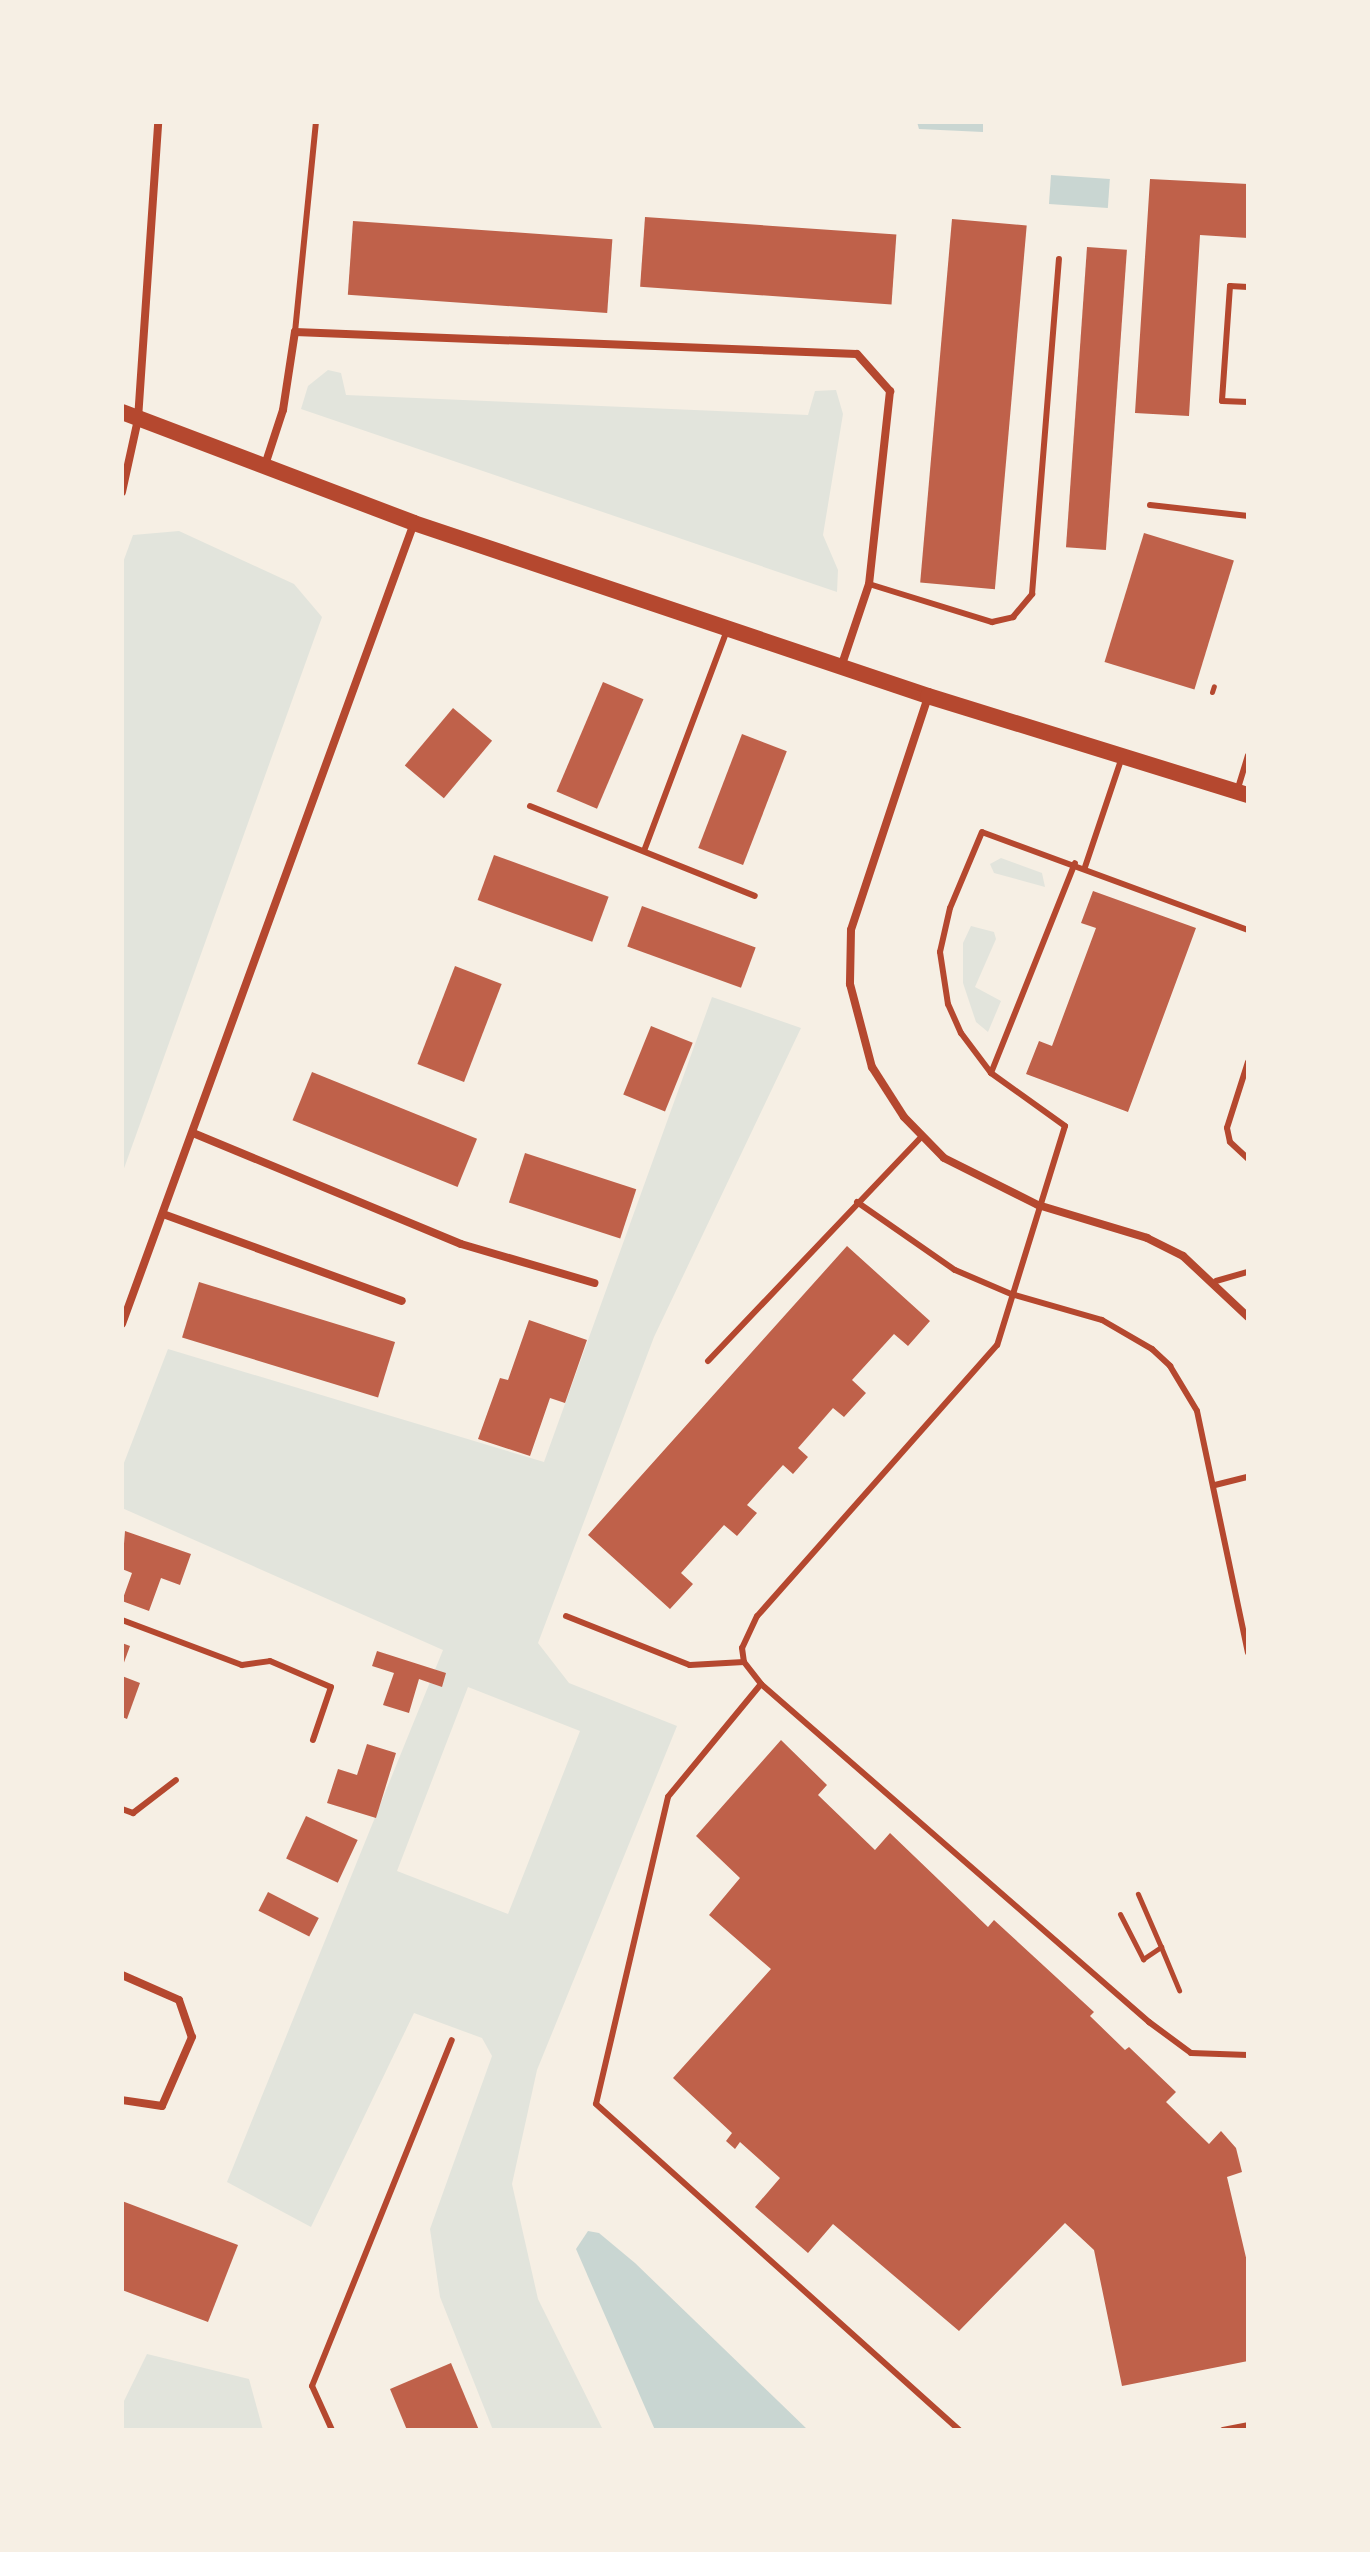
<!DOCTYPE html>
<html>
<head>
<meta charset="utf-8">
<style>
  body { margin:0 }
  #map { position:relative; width:1370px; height:2552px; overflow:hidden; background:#f6efe4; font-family:"Noto Serif",serif }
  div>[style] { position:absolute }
  .green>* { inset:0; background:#e2e4dc }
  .water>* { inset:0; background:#c9d6d2; transform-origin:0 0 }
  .building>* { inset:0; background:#bf614a; transform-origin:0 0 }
  .path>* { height:5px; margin:-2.5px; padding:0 2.5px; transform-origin:2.5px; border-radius:2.5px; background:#b5482f }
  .service>* { height:6px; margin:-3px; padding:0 3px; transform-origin:3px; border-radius:3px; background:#b5482f }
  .minor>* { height:8px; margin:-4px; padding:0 4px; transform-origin:4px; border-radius:4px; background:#b5482f }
  .secondary>* { height:16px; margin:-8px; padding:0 8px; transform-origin:8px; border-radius:8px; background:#b5482f }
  span { translate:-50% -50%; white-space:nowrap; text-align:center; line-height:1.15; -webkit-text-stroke:8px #f6efe4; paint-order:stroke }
  .frame { position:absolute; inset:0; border:124px solid #f6efe4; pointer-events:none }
</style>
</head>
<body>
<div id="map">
  <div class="green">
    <i style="clip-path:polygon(328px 370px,341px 373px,346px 395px,808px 415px,815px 391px,836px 390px,843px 414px,823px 535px,838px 570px,837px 592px,301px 409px,308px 386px)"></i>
    <i style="clip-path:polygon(179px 531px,294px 584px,322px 617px,122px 1174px,122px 565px,133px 535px)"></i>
    <i style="clip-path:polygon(1001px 858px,1042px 873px,1045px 887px,994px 873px,990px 864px)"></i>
    <i style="clip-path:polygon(971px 926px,994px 932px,996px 939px,975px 987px,1001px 1001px,988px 1032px,976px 1022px,963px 983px,963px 943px)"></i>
    <i style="clip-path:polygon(evenodd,712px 997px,801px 1028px,654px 1337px,538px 1643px,569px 1683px,677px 1726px,537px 2070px,512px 2184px,538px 2299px,603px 2430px,493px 2430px,440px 2297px,430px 2229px,492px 2056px,482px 2038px,414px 2013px,311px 2227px,227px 2182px,443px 1650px,122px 1508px,122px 1468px,168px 1349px,544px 1462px,712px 997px,468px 1687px,580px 1731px,508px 1914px,397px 1871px,468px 1687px)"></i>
    <i style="clip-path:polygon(147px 2354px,249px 2379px,263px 2430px,122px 2430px,122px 2405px)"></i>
  </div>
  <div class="water">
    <i style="clip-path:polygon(917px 122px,983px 122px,983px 132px,919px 129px)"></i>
    <i style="left:1051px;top:175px;width:59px;height:29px;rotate:4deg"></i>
    <i style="clip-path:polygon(588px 2231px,599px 2233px,635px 2263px,808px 2430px,655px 2430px,576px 2249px)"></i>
  </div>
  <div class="building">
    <i style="clip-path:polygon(1150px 179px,1248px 184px,1248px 238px,1200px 235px,1189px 416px,1135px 413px)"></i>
    <i style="left:645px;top:217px;width:252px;height:70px;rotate:4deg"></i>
    <i style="left:952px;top:219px;width:75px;height:365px;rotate:5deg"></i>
    <i style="left:353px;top:221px;width:260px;height:74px;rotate:4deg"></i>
    <i style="left:1087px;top:247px;width:40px;height:301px;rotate:4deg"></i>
    <i style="left:1144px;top:533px;width:94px;height:135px;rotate:17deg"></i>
    <i style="left:603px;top:682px;width:44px;height:119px;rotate:23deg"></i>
    <i style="left:453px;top:708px;width:51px;height:75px;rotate:40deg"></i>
    <i style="left:742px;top:734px;width:48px;height:122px;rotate:21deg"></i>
    <i style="left:494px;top:855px;width:122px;height:48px;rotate:20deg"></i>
    <i style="clip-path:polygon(1093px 891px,1196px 928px,1128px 1112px,1026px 1074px,1039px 1041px,1052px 1046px,1096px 928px,1081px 923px)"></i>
    <i style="left:642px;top:906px;width:121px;height:43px;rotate:20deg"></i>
    <i style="left:455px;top:966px;width:50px;height:105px;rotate:21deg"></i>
    <i style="left:651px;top:1026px;width:45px;height:74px;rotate:22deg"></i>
    <i style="left:312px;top:1072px;width:178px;height:52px;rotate:22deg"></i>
    <i style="left:525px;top:1153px;width:117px;height:52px;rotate:18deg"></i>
    <i style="clip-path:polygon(847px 1246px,930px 1321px,908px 1346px,894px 1334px,852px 1380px,866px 1393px,844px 1417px,833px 1408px,798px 1448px,808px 1457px,793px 1474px,783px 1465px,747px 1505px,757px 1513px,737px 1536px,724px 1525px,681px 1573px,693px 1584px,670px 1609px,588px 1535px)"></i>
    <i style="left:199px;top:1282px;width:205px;height:58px;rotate:17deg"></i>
    <i style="clip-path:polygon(529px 1320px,587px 1340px,565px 1403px,550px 1398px,530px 1456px,478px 1439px,500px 1378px,508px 1380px)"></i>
    <i style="clip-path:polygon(125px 1531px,191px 1554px,180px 1585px,161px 1578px,149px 1611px,122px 1601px,132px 1573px,122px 1569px)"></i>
    <i style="clip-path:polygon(122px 1643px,130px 1646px,122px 1668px)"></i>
    <i style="clip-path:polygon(377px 1651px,446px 1673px,442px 1687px,419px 1679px,409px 1713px,383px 1705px,394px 1673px,372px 1666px)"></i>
    <i style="clip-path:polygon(122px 1676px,140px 1683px,127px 1719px,122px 1717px)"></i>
    <i style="clip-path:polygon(781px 1740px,827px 1785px,818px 1795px,875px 1850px,890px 1833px,988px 1927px,994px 1920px,1094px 2012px,1090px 2016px,1125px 2050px,1129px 2047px,1176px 2092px,1166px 2102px,1209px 2144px,1221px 2131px,1236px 2148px,1242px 2172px,1227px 2177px,1248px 2266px,1248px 2361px,1122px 2386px,1094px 2250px,1065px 2223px,959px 2331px,833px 2224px,808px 2253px,755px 2207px,780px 2178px,740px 2142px,735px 2149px,726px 2141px,732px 2133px,673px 2078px,771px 1969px,709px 1915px,740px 1878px,696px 1836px)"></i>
    <i style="clip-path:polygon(367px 1744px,396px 1753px,376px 1818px,327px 1803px,338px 1769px,357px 1775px)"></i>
    <i style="left:306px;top:1816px;width:57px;height:47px;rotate:25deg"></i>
    <i style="left:268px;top:1892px;width:57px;height:21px;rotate:27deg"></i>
    <i style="clip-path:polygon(122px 2201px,238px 2245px,208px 2322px,122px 2290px)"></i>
    <i style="clip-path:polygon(451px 2363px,479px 2430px,407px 2430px,390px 2389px)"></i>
  </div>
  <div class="path">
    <i style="left:1212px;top:692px;width:6px;rotate:-72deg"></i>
    <i style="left:1120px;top:1914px;width:51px;rotate:62.9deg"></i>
    <i style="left:1143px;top:1959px;width:22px;rotate:-34deg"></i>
    <i style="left:1161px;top:1947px;width:58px;rotate:-113.5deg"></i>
    <i style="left:1161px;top:1947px;width:47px;rotate:67.3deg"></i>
  </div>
  <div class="service">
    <i style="left:1248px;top:287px;width:18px;rotate:-177deg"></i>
    <i style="left:1230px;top:286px;width:115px;rotate:94deg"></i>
    <i style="left:1222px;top:401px;width:26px;rotate:2deg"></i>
    <i style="left:295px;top:332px;width:211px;rotate:-84.3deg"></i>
    <i style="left:1150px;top:505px;width:99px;rotate:6.4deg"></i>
    <i style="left:869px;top:584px;width:129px;rotate:17.2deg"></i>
    <i style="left:992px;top:622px;width:22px;rotate:-13deg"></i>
    <i style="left:1013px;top:617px;width:30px;rotate:-50deg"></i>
    <i style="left:1032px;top:594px;width:336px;rotate:-85.4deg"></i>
    <i style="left:1238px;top:788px;width:34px;rotate:-73deg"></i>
    <i style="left:530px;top:806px;width:242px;rotate:21.8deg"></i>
    <i style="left:644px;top:851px;width:236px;rotate:-69.4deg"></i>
    <i style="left:1085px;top:867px;width:116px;rotate:-71.4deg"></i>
    <i style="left:1248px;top:930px;width:283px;rotate:-159.8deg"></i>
    <i style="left:982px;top:832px;width:82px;rotate:112.8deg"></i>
    <i style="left:950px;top:908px;width:45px;rotate:102.8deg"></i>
    <i style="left:940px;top:952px;width:53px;rotate:81.3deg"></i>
    <i style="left:948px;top:1004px;width:32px;rotate:66deg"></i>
    <i style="left:961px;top:1033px;width:50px;rotate:53.1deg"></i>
    <i style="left:991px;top:1073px;width:91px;rotate:35.6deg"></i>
    <i style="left:1065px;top:1126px;width:229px;rotate:107.2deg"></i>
    <i style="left:997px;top:1345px;width:362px;rotate:131.5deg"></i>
    <i style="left:757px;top:1616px;width:35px;rotate:115deg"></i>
    <i style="left:742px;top:1648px;width:14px;rotate:82deg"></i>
    <i style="left:744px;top:1662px;width:28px;rotate:52deg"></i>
    <i style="left:761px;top:1684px;width:515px;rotate:41.06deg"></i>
    <i style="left:1149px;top:2022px;width:52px;rotate:36.4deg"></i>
    <i style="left:1191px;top:2053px;width:57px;rotate:2deg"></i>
    <i style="left:1248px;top:1062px;width:69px;rotate:107.7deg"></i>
    <i style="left:1227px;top:1128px;width:14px;rotate:78deg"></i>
    <i style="left:1230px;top:1142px;width:25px;rotate:43deg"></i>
    <i style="left:991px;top:1073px;width:226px;rotate:-68.2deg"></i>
    <i style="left:857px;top:1202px;width:119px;rotate:34.8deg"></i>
    <i style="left:955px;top:1270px;width:61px;rotate:23.2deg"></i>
    <i style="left:1011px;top:1294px;width:95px;rotate:15.9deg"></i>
    <i style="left:1102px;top:1320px;width:58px;rotate:30.1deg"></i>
    <i style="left:1152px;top:1349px;width:25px;rotate:43deg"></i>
    <i style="left:1170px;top:1366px;width:52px;rotate:59deg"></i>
    <i style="left:1197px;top:1411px;width:247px;rotate:78.1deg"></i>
    <i style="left:1216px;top:1281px;width:33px;rotate:-16deg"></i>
    <i style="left:708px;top:1361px;width:311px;rotate:-46.4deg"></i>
    <i style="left:1215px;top:1485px;width:34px;rotate:-14deg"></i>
    <i style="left:566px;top:1616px;width:133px;rotate:21.6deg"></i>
    <i style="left:690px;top:1665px;width:54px;rotate:-3.2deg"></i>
    <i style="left:122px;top:1620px;width:128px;rotate:20.6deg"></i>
    <i style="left:242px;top:1665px;width:28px;rotate:-8deg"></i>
    <i style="left:270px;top:1661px;width:66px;rotate:23.1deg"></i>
    <i style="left:331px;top:1687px;width:56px;rotate:108.8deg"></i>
    <i style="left:761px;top:1684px;width:146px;rotate:129.5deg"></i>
    <i style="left:668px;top:1797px;width:315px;rotate:103.2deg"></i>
    <i style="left:596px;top:2104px;width:488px;rotate:41.9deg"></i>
    <i style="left:122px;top:1809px;width:12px;rotate:20deg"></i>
    <i style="left:133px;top:1813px;width:54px;rotate:-37.5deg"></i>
    <i style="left:332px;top:2430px;width:48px;rotate:-114.4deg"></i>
    <i style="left:312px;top:2386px;width:373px;rotate:-68deg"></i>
    <i style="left:1223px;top:2430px;width:25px;rotate:-11deg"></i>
  </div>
  <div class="minor">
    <i style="left:265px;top:465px;width:58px;rotate:-71.9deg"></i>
    <i style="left:283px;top:410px;width:79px;rotate:-81.3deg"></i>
    <i style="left:295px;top:332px;width:562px;rotate:2.24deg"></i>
    <i style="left:857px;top:354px;width:50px;rotate:48.3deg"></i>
    <i style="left:890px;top:391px;width:194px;rotate:96.2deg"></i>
    <i style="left:869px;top:584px;width:84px;rotate:108.6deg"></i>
    <i style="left:122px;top:492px;width:75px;rotate:-77.6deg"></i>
    <i style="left:138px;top:419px;width:298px;rotate:-86.1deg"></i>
    <i style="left:928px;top:697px;width:245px;rotate:108.3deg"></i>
    <i style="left:851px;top:930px;width:54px;rotate:91.1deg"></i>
    <i style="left:850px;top:984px;width:86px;rotate:75.2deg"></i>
    <i style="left:872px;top:1067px;width:59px;rotate:57.4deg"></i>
    <i style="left:904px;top:1117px;width:57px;rotate:45.7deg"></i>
    <i style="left:944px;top:1158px;width:105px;rotate:26.6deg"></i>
    <i style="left:1038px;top:1205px;width:114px;rotate:16.8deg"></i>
    <i style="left:1147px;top:1238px;width:40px;rotate:26.6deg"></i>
    <i style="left:1183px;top:1256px;width:89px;rotate:43.2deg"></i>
    <i style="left:193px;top:1133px;width:290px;rotate:22.5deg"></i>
    <i style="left:461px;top:1244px;width:139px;rotate:16.3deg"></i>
    <i style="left:163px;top:1214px;width:254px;rotate:20deg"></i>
    <i style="left:122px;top:1324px;width:853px;rotate:-69.97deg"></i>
    <i style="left:122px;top:1975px;width:62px;rotate:23.7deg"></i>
    <i style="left:179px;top:2000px;width:39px;rotate:71deg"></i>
    <i style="left:192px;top:2037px;width:75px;rotate:113.5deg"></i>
    <i style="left:162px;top:2106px;width:40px;rotate:-171.5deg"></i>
  </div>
  <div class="secondary">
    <i style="left:122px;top:412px;width:312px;rotate:20.8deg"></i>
    <i style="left:414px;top:523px;width:542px;rotate:18.6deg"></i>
    <i style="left:928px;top:696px;width:335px;rotate:17.2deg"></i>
  </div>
  <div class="frame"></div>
</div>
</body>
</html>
